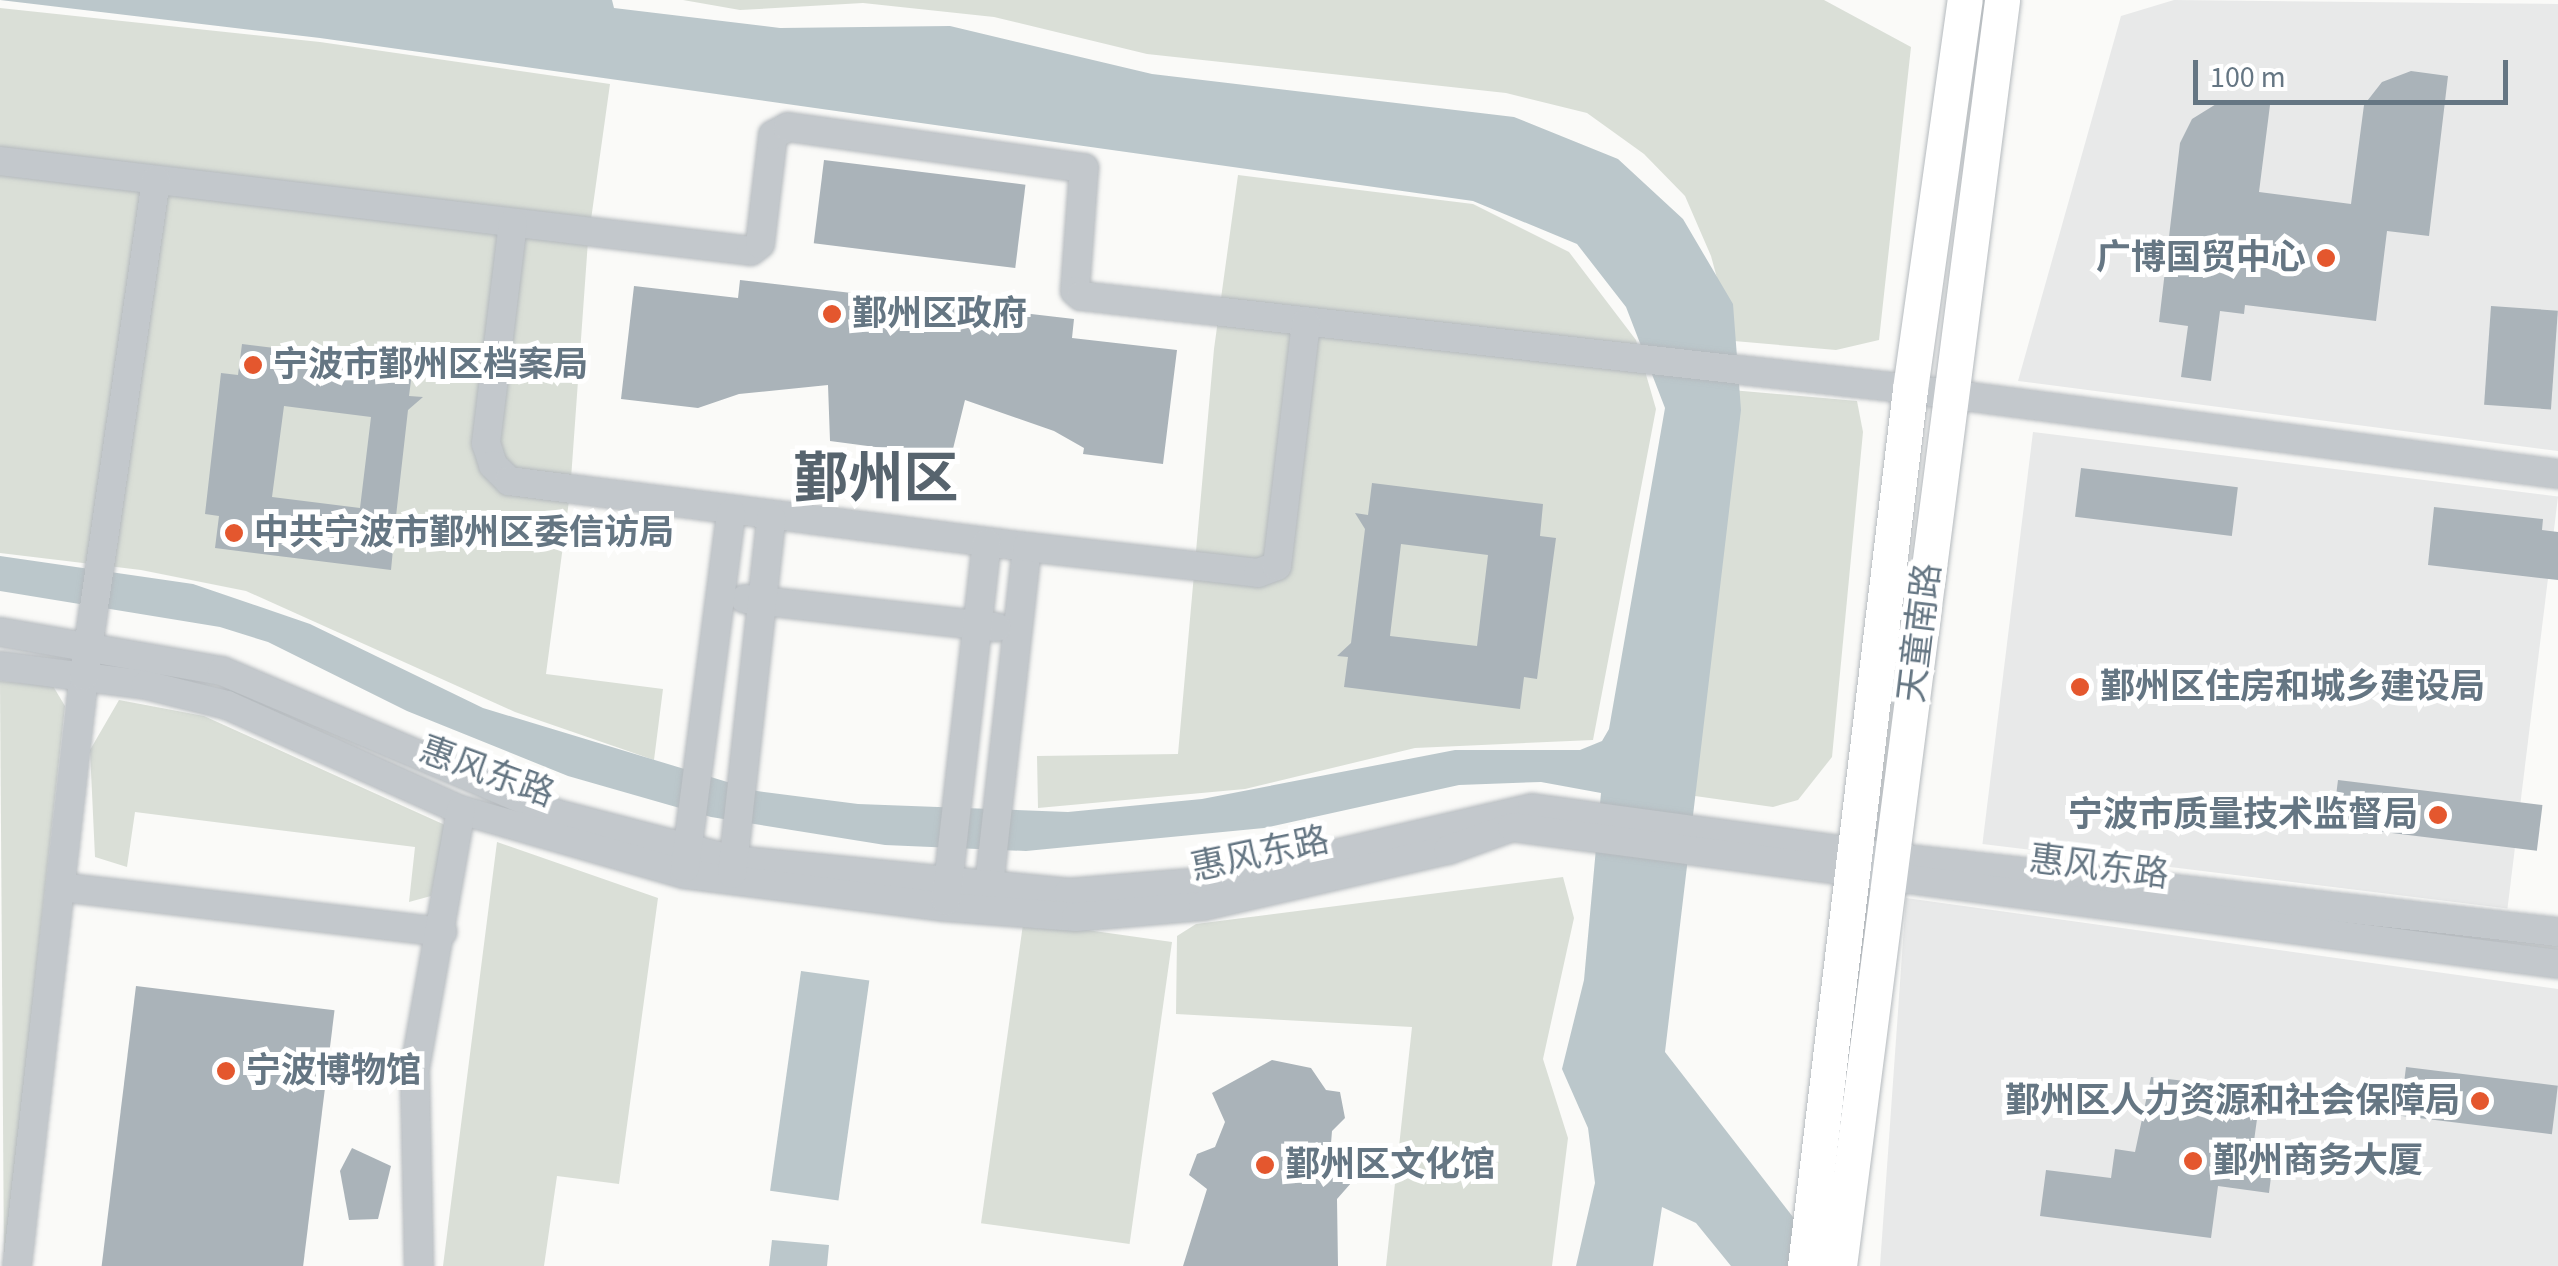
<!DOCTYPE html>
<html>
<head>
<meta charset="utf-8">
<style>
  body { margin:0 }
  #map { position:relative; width:2558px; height:1266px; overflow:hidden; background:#fafaf8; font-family:"Source Sans 3","Noto Sans SC",sans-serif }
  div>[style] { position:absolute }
  .built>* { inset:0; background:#e8e9e9; transform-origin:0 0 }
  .green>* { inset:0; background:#dadfd7; transform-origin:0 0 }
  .water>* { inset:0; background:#bbc7cb; transform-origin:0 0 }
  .building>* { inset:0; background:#aab3b9; transform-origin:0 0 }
  .roads { filter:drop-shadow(0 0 2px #b5babe) drop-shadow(0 0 2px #b5babe) }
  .minor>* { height:28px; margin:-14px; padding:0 14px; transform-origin:14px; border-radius:14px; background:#c3c8cc }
  .major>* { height:35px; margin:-17.5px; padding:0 17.5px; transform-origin:17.5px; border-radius:17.5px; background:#fff }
  .dots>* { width:28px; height:28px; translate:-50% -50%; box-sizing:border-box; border:5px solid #fff; border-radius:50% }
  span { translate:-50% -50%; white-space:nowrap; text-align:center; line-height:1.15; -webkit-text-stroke:10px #fff; paint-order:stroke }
  .poi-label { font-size:35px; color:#657683; font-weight:700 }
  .right { translate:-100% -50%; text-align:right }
  .left { translate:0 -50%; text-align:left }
  .street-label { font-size:35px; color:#657683 }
  .town-label { font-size:55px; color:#57646e; font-weight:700 }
  .scale { position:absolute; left:2193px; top:60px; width:315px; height:45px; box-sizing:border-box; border:5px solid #657683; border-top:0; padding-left:12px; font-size:30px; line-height:35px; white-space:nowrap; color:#657683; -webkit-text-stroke:8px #fff; paint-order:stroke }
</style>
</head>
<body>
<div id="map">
  <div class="built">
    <i style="clip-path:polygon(2174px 0,2558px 4px,2558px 451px,2018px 381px,2121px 16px)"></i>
    <i style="left:2033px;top:432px;width:529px;height:415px;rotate:7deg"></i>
    <i style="clip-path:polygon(1906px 898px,2558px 989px,2558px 1266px,1880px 1266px)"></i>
  </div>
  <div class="green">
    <i style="clip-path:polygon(683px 0,1824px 0,1911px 47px,1879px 340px,1836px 350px,1734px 341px,1711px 256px,1685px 196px,1644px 154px,1587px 113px,1506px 93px,1147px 54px,994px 17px,863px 3px,740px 10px)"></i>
    <i style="clip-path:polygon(0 8px,320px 42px,610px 84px,588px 241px,570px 493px,546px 674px,663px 689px,654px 760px,515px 712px,246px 591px,141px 570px,0 553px)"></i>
    <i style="clip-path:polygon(1238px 175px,1473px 204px,1569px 252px,1636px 340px,1656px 409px,1593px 740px,1415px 748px,1245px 789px,1038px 808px,1037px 756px,1178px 754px,1214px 349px)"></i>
    <i style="clip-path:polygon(1731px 390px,1857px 401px,1863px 432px,1832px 757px,1798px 800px,1773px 807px,1695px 796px)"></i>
    <i style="clip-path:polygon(0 681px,53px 686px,65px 706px,4px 1266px)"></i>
    <i style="clip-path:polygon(119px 700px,204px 716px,445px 825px,431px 896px,409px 902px,415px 847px,135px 812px,127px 867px,95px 857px,90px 750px)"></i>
    <i style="clip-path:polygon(497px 842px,658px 898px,619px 1184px,557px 1176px,544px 1266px,443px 1266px)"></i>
    <i style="clip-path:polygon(1563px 877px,1574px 918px,1543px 1059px,1568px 1138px,1552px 1266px,1386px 1266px,1412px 1027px,1176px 1014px,1177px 936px,1196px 924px)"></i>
    <i style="left:1172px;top:942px;width:305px;height:150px;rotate:98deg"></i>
  </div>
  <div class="water">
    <i style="clip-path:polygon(0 0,612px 0,614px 8px,780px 28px,950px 26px,1152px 74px,1514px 117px,1618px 159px,1683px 219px,1733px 304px,1741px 410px,1665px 1052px,1831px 1266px,1731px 1266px,1696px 1223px,1662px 1207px,1653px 1266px,1576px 1266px,1595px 1183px,1588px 1128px,1562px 1069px,1584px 980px,1601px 793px,1541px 782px,1459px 785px,1264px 828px,1026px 851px,885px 845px,711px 817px,568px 776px,407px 711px,268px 642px,220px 627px,0 591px,0 556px,193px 584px,310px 624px,483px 708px,757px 791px,858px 804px,1068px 812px,1202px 799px,1455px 750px,1580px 750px,1602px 741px,1609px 729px,1665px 408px,1626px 307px,1577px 244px,1473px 201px,320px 38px)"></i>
    <i style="left:801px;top:971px;width:69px;height:222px;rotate:8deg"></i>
    <i style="clip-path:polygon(772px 1240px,829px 1245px,827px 1266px,769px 1266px)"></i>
  </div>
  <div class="building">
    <i style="clip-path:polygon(2411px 71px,2448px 76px,2429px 236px,2387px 231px,2376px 321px,2245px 305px,2244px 314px,2220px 311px,2211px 381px,2181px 377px,2188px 326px,2159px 322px,2180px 143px,2192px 119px,2221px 101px,2270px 105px,2259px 192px,2351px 204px,2364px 105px,2382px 82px)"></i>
    <i style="left:824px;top:160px;width:203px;height:84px;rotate:7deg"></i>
    <i style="clip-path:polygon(740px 280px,1074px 319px,1072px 338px,1177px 350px,1163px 464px,1083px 454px,1084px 448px,1054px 431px,965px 400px,951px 457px,830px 441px,828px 385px,739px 394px,698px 408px,621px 399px,634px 286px,738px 298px)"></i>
    <i style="left:2491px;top:306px;width:67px;height:99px;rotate:4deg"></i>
    <i style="clip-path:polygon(evenodd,242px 344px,413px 365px,409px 396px,423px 397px,408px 410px,395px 525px,406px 540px,394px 539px,391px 570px,215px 548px,219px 516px,205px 514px,221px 373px,238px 375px,242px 344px,284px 406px,371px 417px,360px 508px,272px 497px,284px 406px)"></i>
    <i style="left:2081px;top:468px;width:158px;height:49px;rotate:7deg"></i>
    <i style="clip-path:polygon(evenodd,1372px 483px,1543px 504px,1540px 536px,1556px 538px,1537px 679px,1524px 677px,1520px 709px,1344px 687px,1348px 657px,1337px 656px,1351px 643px,1365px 529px,1355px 513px,1368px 515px,1372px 483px,1401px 544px,1488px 555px,1477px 646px,1390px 636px,1401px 544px)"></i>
    <i style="clip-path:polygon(2434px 507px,2543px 519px,2542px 530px,2558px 532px,2558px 580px,2428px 565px)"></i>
    <i style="left:2338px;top:780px;width:206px;height:46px;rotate:7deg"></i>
    <i style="left:136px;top:986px;width:200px;height:282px;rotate:7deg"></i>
    <i style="clip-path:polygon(1272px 1060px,1311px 1068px,1326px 1090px,1340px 1092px,1345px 1118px,1332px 1131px,1330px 1156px,1352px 1182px,1337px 1199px,1338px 1266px,1183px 1266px,1207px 1189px,1189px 1175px,1197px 1154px,1215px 1147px,1225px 1122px,1212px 1093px)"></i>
    <i style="left:2406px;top:1067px;width:153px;height:49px;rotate:7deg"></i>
    <i style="clip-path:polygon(2151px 1077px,2261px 1090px,2254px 1141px,2275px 1144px,2269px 1193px,2218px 1186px,2211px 1238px,2040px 1216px,2046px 1170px,2111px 1178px,2115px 1149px,2135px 1152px)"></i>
    <i style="clip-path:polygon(352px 1148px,391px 1166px,378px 1219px,349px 1220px,340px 1171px)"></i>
  </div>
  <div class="roads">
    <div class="minor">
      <i style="left:0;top:161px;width:756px;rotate:6.83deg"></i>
      <i style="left:751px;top:251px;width:11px;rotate:-38deg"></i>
      <i style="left:760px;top:244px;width:110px;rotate:-83.2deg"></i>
      <i style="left:773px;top:135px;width:17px;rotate:-28deg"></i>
      <i style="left:788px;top:127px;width:299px;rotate:7.9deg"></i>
      <i style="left:1084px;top:168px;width:123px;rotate:94.2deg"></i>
      <i style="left:1075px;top:291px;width:8px;rotate:40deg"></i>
      <i style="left:1081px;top:296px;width:834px;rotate:6.4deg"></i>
      <i style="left:1910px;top:389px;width:654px;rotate:7.47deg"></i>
      <i style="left:513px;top:223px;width:222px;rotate:97deg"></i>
      <i style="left:486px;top:443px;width:23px;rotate:72deg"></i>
      <i style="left:493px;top:465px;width:23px;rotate:45deg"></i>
      <i style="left:509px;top:481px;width:522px;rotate:7.26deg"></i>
      <i style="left:1027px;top:547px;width:359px;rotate:96.4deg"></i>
      <i style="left:1027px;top:547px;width:232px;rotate:6.4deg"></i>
      <i style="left:1258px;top:573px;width:20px;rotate:-20deg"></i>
      <i style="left:1277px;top:566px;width:245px;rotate:-83.2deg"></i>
      <i style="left:745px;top:599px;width:253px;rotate:6.4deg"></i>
      <i style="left:0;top:632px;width:225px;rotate:10deg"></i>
      <i style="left:222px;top:671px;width:364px;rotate:23.1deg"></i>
      <i style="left:557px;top:814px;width:183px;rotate:14.6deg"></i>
      <i style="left:734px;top:860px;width:336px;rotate:5.6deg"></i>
      <i style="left:1068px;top:893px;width:158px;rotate:-4.7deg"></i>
      <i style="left:1225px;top:880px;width:315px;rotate:-13.2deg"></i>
      <i style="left:1532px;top:808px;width:361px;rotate:7.8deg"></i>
      <i style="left:1890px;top:857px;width:672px;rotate:6.41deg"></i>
      <i style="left:0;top:666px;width:147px;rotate:7.4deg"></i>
      <i style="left:146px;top:685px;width:83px;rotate:13.9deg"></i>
      <i style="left:227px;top:705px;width:256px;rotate:24.2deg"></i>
      <i style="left:461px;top:810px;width:232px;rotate:16deg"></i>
      <i style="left:684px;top:874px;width:264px;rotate:7.2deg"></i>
      <i style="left:946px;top:907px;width:130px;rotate:4.4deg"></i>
      <i style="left:1076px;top:917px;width:127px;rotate:-5deg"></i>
      <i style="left:1203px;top:906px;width:251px;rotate:-12.9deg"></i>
      <i style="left:1448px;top:850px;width:68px;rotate:-19.8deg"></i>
      <i style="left:1512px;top:827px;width:1055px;rotate:7.46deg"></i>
      <i style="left:685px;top:868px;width:358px;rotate:-82.6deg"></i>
      <i style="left:732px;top:874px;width:358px;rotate:-83.7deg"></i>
      <i style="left:60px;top:887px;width:385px;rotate:6.7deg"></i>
      <i style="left:946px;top:901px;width:360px;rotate:-83.5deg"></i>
      <i style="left:17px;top:1266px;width:594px;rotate:-83.52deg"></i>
      <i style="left:84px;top:676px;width:501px;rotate:-81.74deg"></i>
      <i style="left:419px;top:1266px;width:198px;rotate:-91.2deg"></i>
      <i style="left:415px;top:1068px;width:262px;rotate:-79.9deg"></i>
    </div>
    <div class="major">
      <i style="left:1805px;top:1266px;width:883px;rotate:-83.17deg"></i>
      <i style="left:1910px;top:389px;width:393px;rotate:-82deg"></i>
      <i style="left:1839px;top:1266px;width:1276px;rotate:-82.66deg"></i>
    </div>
  </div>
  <div class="dots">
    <i style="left:2326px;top:258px;background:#e4572e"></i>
    <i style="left:832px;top:314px;background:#e4572e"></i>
    <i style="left:253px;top:365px;background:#e4572e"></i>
    <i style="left:234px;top:533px;background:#e4572e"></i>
    <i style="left:2080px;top:687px;background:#e4572e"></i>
    <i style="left:2438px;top:815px;background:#e4572e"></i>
    <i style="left:226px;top:1071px;background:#e4572e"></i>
    <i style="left:2480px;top:1101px;background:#e4572e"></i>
    <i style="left:2193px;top:1161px;background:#e4572e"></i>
    <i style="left:1265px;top:1165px;background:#e4572e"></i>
  </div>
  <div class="poi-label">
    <span class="right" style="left:2306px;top:258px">广博国贸中心</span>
    <span class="left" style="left:852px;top:314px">鄞州区政府</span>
    <span class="left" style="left:273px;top:365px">宁波市鄞州区档案局</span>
    <span class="left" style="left:254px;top:533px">中共宁波市鄞州区委信访局</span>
    <span class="left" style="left:2100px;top:687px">鄞州区住房和城乡建设局</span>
    <span class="right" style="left:2418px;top:815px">宁波市质量技术监督局</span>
    <span class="left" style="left:246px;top:1071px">宁波博物馆</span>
    <span class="right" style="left:2460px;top:1101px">鄞州区人力资源和社会保障局</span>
    <span class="left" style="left:2213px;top:1161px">鄞州商务大厦</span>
    <span class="left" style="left:1285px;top:1165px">鄞州区文化馆</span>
  </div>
  <div class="street-label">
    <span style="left:1920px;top:633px;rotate:-83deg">天童南路</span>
    <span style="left:487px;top:772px;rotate:20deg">惠风东路</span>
    <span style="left:1260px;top:854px;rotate:-12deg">惠风东路</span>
    <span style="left:2099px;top:867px;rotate:7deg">惠风东路</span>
  </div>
  <div class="town-label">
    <span style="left:876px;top:481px">鄞州区</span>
  </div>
  <div class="scale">100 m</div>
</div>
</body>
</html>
